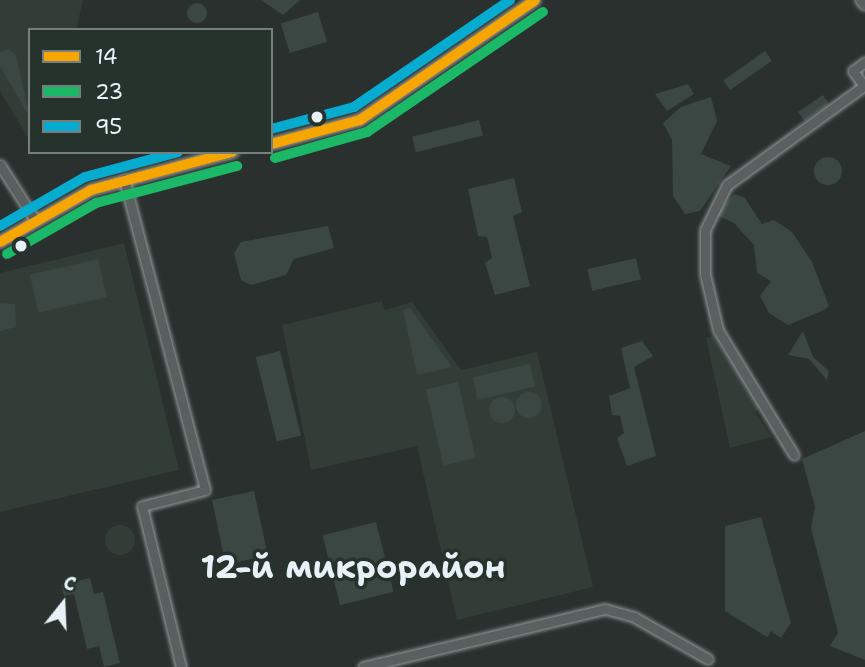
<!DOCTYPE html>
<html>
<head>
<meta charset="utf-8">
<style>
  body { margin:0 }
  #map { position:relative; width:865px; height:667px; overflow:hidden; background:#29302d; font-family:"Shantell Sans",sans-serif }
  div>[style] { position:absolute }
  .built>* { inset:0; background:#323d38 }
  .round { border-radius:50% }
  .green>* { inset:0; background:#3b4743; transform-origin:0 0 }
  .roads { filter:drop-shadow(0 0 2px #959a9a) drop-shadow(0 0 2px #959a9a) }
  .minor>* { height:9px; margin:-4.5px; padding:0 4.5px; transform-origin:4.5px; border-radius:4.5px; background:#5a6060 }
  .major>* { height:10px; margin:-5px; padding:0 5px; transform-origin:5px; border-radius:5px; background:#5a6060 }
  .bus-1>* { height:10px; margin:-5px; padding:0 5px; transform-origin:5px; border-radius:5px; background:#f7a600 }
  .bus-2>* { height:10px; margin:-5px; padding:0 5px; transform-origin:5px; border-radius:5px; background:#1ab867 }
  .bus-3>* { height:10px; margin:-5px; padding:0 5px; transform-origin:5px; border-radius:5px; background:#06acd0 }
  .dots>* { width:19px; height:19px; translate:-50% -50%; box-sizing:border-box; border:4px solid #26332d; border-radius:50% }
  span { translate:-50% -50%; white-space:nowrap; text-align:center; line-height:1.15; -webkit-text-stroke:7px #26332d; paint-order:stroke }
  .district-label { font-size:33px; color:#e8f1f8; font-weight:700 }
  .legend { position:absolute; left:28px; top:28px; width:245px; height:126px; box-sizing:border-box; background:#26332d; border:2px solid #747f7e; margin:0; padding:9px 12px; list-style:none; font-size:21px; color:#e8f1f8 }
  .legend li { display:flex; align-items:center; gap:14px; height:35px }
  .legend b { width:35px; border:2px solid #747f7e }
  .north { position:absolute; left:28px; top:569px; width:70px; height:70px; -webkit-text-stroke:5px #26332d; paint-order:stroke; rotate:18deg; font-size:19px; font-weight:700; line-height:28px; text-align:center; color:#e8f1f8 }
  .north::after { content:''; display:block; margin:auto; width:24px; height:32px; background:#e8f1f8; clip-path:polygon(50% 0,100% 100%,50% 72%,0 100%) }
</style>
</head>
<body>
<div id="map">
  <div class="built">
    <i style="clip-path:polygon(0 0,83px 0,76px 30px,30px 30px,30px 141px,0 91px)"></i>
    <i style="clip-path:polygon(124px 243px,179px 470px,0 512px,0 273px)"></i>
    <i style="clip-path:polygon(382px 301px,385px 310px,412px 302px,461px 370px,537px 352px,593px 587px,457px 620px,417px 446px,311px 470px,282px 325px)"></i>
    <i style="clip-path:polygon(714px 336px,761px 407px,755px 412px,771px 437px,730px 448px,706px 338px)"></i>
    <i class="round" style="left:105px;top:525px;width:30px;height:30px"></i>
  </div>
  <div class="green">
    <i style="clip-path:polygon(261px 0,300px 0,283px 15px)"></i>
    <i class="round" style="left:187px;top:3px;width:20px;height:20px"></i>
    <i style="left:318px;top:12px;width:31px;height:39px;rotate:73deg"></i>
    <i style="clip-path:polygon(9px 49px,16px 55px,30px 118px,0 66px,0 52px)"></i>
    <i style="left:765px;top:51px;width:12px;height:51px;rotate:55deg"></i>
    <i style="clip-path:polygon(688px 84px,694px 94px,667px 111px,655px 94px)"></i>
    <i style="left:823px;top:95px;width:11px;height:30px;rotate:56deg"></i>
    <i style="clip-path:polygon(711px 97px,717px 121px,701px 154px,731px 166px,700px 211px,685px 214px,673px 196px,672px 140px,663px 123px,681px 107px)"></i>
    <i style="left:479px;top:120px;width:16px;height:69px;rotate:76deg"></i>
    <i class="round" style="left:814px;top:157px;width:28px;height:28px"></i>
    <i style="clip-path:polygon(514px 178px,522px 212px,513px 216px,530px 286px,495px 295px,485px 263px,492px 258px,487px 237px,478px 236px,468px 189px)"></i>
    <i style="clip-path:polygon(734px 194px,744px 197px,762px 224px,774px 220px,792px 232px,812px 262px,829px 306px,824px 310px,788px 325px,769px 313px,760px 296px,771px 281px,757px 273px,754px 245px,734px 223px,716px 215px)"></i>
    <i style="clip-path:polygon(328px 226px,334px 248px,294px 259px,286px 275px,251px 285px,241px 280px,234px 253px,241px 242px)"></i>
    <i style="left:636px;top:258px;width:22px;height:50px;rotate:77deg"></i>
    <i style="left:98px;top:259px;width:39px;height:70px;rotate:77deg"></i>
    <i style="clip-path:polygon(0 303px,15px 304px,16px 327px,0 331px)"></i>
    <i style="clip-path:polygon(410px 308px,452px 367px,417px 375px,403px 310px)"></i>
    <i style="clip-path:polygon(803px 331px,813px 357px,829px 371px,827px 380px,809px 359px,788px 355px)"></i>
    <i style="clip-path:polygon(642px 341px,653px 356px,634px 367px,656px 456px,627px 466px,617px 438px,624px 433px,620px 416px,612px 415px,609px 396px,630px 388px,621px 348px)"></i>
    <i style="left:280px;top:351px;width:87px;height:25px;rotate:76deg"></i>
    <i style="left:530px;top:364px;width:23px;height:59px;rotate:77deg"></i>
    <i style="left:458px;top:382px;width:78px;height:33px;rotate:77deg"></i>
    <i class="round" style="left:516px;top:392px;width:26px;height:26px"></i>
    <i class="round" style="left:489px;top:397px;width:26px;height:26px"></i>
    <i style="clip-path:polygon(865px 431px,865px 660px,830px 646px,838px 633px,811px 528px,815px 507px,802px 459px)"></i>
    <i style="left:254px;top:491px;width:66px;height:43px;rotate:78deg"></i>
    <i style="clip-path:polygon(761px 517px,791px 623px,781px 638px,771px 631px,767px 637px,725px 611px,725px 526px)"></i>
    <i style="left:376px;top:522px;width:72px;height:55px;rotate:76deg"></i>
    <i style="clip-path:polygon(90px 578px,94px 594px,103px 592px,120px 663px,104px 667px,99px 646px,87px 649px,74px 594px,64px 596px,61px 585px)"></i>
  </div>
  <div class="roads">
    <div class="minor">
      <i style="left:0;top:165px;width:65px;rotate:57.5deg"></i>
      <i style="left:124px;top:179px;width:321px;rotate:75.4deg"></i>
      <i style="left:205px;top:490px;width:65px;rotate:165.7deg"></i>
      <i style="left:142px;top:506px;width:166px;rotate:76.4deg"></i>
      <i style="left:794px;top:455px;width:146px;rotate:-121.3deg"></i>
      <i style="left:718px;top:330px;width:57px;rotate:-103.1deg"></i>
      <i style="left:705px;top:274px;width:44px;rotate:-90deg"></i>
      <i style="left:705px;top:230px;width:50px;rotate:-63.9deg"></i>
      <i style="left:727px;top:185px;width:169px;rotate:-35.9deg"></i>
      <i style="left:864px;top:86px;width:19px;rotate:-126deg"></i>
      <i style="left:853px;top:71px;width:15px;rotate:-37deg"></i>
      <i style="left:363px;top:667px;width:249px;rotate:-13.5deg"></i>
      <i style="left:605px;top:609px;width:30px;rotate:15deg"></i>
      <i style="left:634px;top:617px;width:85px;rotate:29.6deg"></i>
    </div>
    <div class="major">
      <i style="left:861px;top:0;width:6px;rotate:51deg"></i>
      <i style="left:271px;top:144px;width:92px;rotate:-15.1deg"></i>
      <i style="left:360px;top:120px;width:212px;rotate:-34.4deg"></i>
      <i style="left:0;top:242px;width:105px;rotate:-29.7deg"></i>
      <i style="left:91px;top:190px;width:147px;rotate:-15deg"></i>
    </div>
  </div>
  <div class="bus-1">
    <i style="left:271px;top:144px;width:92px;rotate:-15.1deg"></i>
    <i style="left:360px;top:120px;width:212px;rotate:-34.4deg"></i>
    <i style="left:0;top:242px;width:105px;rotate:-29.7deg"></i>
    <i style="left:91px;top:190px;width:146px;rotate:-15.1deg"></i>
  </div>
  <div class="bus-2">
    <i style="left:275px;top:158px;width:96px;rotate:-15.8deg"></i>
    <i style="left:367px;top:132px;width:213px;rotate:-34.3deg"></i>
    <i style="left:7px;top:254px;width:103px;rotate:-29.8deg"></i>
    <i style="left:96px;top:203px;width:146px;rotate:-14.7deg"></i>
  </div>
  <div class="bus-3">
    <i style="left:271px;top:129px;width:86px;rotate:-14.8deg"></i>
    <i style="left:354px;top:107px;width:189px;rotate:-34.4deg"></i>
    <i style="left:0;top:226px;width:98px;rotate:-30deg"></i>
    <i style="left:85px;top:177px;width:96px;rotate:-15deg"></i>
  </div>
  <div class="dots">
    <i style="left:317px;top:117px;background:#e8f1f8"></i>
    <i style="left:21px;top:246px;background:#e8f1f8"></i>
  </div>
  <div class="district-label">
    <span style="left:353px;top:567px">12-й микрорайон</span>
  </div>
  <ul class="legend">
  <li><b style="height:9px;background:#f7a600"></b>14</li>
  <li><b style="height:9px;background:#1ab867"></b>23</li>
  <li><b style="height:9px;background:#06acd0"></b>95</li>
  </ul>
  <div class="north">С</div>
</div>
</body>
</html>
